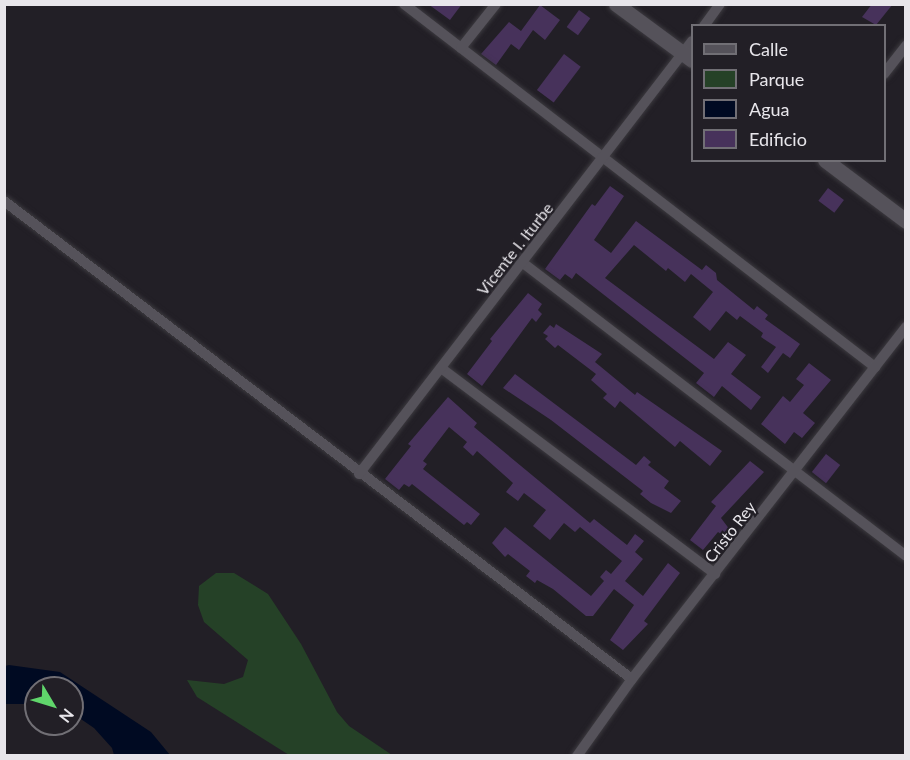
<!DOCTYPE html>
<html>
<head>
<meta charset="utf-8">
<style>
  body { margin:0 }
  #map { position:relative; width:910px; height:760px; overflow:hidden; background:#221f26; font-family:Lato,sans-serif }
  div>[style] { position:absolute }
  .green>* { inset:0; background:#254127 }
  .water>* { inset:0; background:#000a22 }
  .building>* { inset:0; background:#47325b; transform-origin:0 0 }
  .roads { filter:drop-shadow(0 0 2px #3c3a3f) drop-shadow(0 0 2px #3c3a3f) }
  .street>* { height:10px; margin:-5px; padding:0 5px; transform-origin:5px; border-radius:5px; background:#55525a }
  .secondary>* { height:15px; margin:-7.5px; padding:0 7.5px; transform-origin:7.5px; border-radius:7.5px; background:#55525a }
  span { translate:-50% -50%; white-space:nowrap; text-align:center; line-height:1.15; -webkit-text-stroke:4.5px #221f26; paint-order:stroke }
  .street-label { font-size:16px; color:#e8e6eb }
  .frame { position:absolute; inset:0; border:6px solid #e8e6eb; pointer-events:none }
  .legend { position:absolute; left:691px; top:24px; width:195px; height:138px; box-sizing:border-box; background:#221f26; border:2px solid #716f75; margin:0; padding:8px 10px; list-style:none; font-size:18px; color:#e8e6eb }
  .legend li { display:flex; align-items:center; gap:12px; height:30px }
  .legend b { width:30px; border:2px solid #716f75 }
  .north { position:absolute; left:24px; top:676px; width:60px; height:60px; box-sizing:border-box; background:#221f26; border:2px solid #716f75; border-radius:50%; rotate:128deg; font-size:16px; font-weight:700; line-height:24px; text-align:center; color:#e8e6eb }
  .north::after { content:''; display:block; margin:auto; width:21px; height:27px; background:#60d56b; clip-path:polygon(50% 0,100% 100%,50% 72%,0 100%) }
</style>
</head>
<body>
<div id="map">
  <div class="green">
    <i style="clip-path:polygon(216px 573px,234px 573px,268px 594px,301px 644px,337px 712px,349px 726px,392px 755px,289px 755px,197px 697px,187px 680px,224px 684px,243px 677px,248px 660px,204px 622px,198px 605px,199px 586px)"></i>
  </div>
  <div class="water">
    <i style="clip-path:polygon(9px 665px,60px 672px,151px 732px,170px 755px,114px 755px,112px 748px,94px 728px,72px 713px,72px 688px,36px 688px,36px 704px,5px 704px,5px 666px)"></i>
  </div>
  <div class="building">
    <i style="clip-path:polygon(428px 4px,462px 4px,450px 20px)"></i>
    <i style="clip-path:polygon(872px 4px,893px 4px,876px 25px,862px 17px)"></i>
    <i style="clip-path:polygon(540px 5px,560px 20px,545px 40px,533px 30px,519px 50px,511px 44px,496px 65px,481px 54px,509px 22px,521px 31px)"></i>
    <i style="left:579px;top:10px;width:14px;height:21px;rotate:36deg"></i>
    <i style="left:564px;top:54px;width:21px;height:45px;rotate:37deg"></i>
    <i style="clip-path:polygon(610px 186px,624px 196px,594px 240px,611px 253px,636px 221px,702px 270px,706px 265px,716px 273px,717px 280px,754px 310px,757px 306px,768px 315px,765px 319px,800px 344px,790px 358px,783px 353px,768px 373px,761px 367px,776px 347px,761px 337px,763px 333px,740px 316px,737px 320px,726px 311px,710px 331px,693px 317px,713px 292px,691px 274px,685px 282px,668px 268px,666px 271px,634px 245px,605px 278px,714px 359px,728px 342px,746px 355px,731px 374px,761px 397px,751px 410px,722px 386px,714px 397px,696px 383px,704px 373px,576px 273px,572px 279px,565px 274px,560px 280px,545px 269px,592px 204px,595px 206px)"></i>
    <i style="left:828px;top:188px;width:20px;height:16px;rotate:37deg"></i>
    <i style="clip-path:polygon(528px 293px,542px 304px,538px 310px,542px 314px,536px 322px,532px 318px,482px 386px,467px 374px,492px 341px,490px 339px)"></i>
    <i style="clip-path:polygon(556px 324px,602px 354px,595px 362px,635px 395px,637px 392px,722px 451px,710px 466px,680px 441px,675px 447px,620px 401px,615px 408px,603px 398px,607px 394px,591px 380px,596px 374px,558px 345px,555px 348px,545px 339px,548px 336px,543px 333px,550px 325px,554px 328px)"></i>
    <i style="clip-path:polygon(809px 363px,831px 380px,803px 413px,815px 423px,802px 438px,794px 432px,785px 444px,761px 424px,783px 396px,790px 402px,804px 385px,796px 379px)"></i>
    <i style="clip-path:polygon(515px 374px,636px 465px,644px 456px,651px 462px,648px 465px,669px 481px,664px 488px,681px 501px,671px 513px,651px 503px,640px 494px,643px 491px,551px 420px,503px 388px)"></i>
    <i style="clip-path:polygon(448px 397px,477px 423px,474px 427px,590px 523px,594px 519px,627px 545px,635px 534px,644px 541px,635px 552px,643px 559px,625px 581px,643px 596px,668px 563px,680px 573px,644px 621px,648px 624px,623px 650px,610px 640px,634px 605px,614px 589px,593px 616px,586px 616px,553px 589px,537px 580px,535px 583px,526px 576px,530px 571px,508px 554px,505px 557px,492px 543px,505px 527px,591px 596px,604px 581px,600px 577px,606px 570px,611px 574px,622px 561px,580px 527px,575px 532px,564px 523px,550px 540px,533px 526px,546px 510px,524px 493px,518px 501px,506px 492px,513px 483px,477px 451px,473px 456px,463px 447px,467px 442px,449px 427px,423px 461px,427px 464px,423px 469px,480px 514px,471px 525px,467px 522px,464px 525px,412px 484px,409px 487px,404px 484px,399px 490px,385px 479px,411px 446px,408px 444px)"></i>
    <i style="left:826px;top:454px;width:18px;height:23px;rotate:38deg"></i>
    <i style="clip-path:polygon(750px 461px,764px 472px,721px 518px,730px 530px,725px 537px,718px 532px,703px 550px,690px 540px,716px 506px,711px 502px)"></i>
  </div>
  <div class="roads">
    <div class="street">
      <i style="left:404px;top:4px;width:595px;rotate:37.62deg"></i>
      <i style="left:704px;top:26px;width:27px;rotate:-54deg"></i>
      <i style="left:461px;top:48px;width:56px;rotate:-51.5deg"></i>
      <i style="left:884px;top:74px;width:36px;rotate:-52deg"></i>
      <i style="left:4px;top:201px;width:789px;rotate:37.28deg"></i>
      <i style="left:523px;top:263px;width:482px;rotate:37.4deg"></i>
      <i style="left:441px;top:368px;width:343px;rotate:36.9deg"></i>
      <i style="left:359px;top:474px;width:546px;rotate:-52.44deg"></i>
      <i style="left:577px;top:756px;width:95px;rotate:-54.5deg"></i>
      <i style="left:632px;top:679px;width:446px;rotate:-52.1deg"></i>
    </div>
    <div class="secondary">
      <i style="left:616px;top:4px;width:94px;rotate:36.4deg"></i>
      <i style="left:825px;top:160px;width:101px;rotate:37deg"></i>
    </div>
  </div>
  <div class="street-label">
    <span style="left:515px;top:249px;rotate:-52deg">Vicente I. Iturbe</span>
    <span style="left:730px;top:532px;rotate:-52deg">Cristo Rey</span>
  </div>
  <div class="frame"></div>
  <ul class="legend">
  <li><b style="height:8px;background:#55525a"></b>Calle</li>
  <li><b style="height:16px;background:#254127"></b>Parque</li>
  <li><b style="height:16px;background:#000a22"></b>Agua</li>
  <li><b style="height:16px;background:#47325b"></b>Edificio</li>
  </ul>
  <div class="north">N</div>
</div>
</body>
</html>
